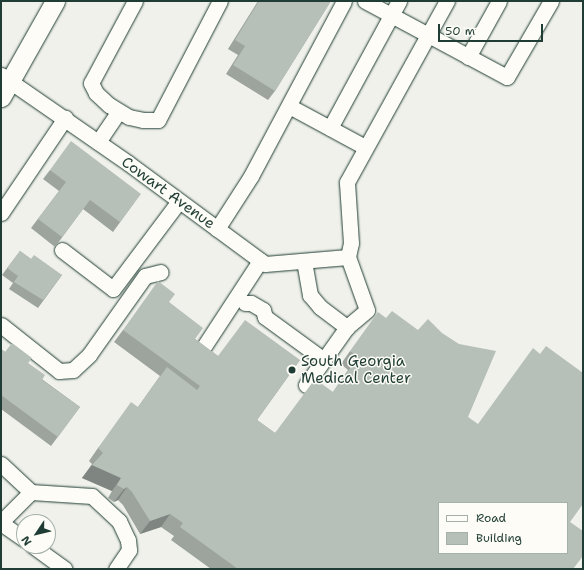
<!DOCTYPE html>
<html>
<head>
<meta charset="utf-8">
<style>
  body { margin:0 }
  #map { position:relative; width:584px; height:570px; overflow:hidden; background:#f0f1eb; font-family:"Shantell Sans",sans-serif }
  div>[style] { position:absolute }
  .roads { filter:drop-shadow(0 0 1px #1f3d34) drop-shadow(0 0 1px #1f3d34) }
  .minor>* { height:15px; margin:-7.5px; padding:0 7.5px; transform-origin:7.5px; border-radius:7.5px; background:#fdfcf7 }
  .major>* { height:19px; margin:-9.5px; padding:0 9.5px; transform-origin:9.5px; border-radius:9.5px; background:#fdfcf7 }
  .wall>* { inset:0; background:#9da49e }
  .shaded-wall>* { inset:0; background:#7f8681 }
  .building>* { inset:0; background:#b6bfb8 }
  .dots>* { width:11px; height:11px; translate:-50% -50%; box-sizing:border-box; border:2px solid #fdfcf7; border-radius:50% }
  span { translate:-50% -50%; white-space:nowrap; text-align:center; line-height:1.15; -webkit-text-stroke:3px #fdfcf7; paint-order:stroke }
  .street-label { font-size:15px; color:#1f3d34 }
  .poi-label { font-size:15px; color:#1f3d34 }
  .left { translate:0 -50%; text-align:left }
  .frame { position:absolute; inset:0; border:2px solid #1f3d34; pointer-events:none }
  .legend { position:absolute; left:438px; top:502px; width:130px; height:52px; box-sizing:border-box; background:#fdfcf7; border:1px solid #a4b0a9; margin:0; padding:5px 7px; list-style:none; font-size:12px; color:#1f3d34 }
  .legend li { display:flex; align-items:center; gap:8px; height:20px }
  .legend b { width:20px; border:1px solid #a4b0a9 }
  .north { position:absolute; left:16px; top:514px; width:40px; height:40px; box-sizing:border-box; background:#fdfcf7; border:1px solid #a4b0a9; border-radius:50%; rotate:235deg; font-size:11px; font-weight:700; line-height:16px; text-align:center; color:#1f3d34 }
  .north::after { content:''; display:block; margin:auto; width:14px; height:18px; background:#1f3d34; clip-path:polygon(50% 0,100% 100%,50% 72%,0 100%) }
  .scale { position:absolute; left:438px; top:24px; width:105px; height:18px; box-sizing:border-box; border:2px solid #1f3d34; border-top:0; padding-left:5px; font-size:12px; line-height:14px; white-space:nowrap; color:#1f3d34; -webkit-text-stroke:3px #fdfcf7; paint-order:stroke }
</style>
</head>
<body>
<div id="map">
  <div class="roads">
    <div class="minor">
      <i style="left:135px;top:1px;width:93px;rotate:118.2deg"></i>
      <i style="left:91px;top:83px;width:11px;rotate:63deg"></i>
      <i style="left:96px;top:93px;width:18px;rotate:43deg"></i>
      <i style="left:109px;top:105px;width:23px;rotate:31deg"></i>
      <i style="left:129px;top:117px;width:14px;rotate:12deg"></i>
      <i style="left:143px;top:120px;width:15px"></i>
      <i style="left:158px;top:120px;width:134px;rotate:-62.5deg"></i>
      <i style="left:365px;top:1px;width:161px;rotate:28.2deg"></i>
      <i style="left:507px;top:77px;width:88px;rotate:-59.9deg"></i>
      <i style="left:468px;top:57px;width:64px;rotate:-61deg"></i>
      <i style="left:1px;top:75px;width:155px;rotate:34.7deg"></i>
      <i style="left:128px;top:163px;width:170px;rotate:36.4deg"></i>
      <i style="left:265px;top:264px;width:83px;rotate:-4.8deg"></i>
      <i style="left:289px;top:106px;width:86px;rotate:28.3deg"></i>
      <i style="left:330px;top:128px;width:145px;rotate:-61.5deg"></i>
      <i style="left:98px;top:142px;width:37px;rotate:-56deg"></i>
      <i style="left:1px;top:213px;width:115px;rotate:-56deg"></i>
      <i style="left:217px;top:229px;width:63px;rotate:-57.3deg"></i>
      <i style="left:251px;top:176px;width:198px;rotate:-62deg"></i>
      <i style="left:62px;top:250px;width:64px;rotate:37.4deg"></i>
      <i style="left:113px;top:289px;width:110px;rotate:-53.1deg"></i>
      <i style="left:304px;top:261px;width:35px;rotate:80deg"></i>
      <i style="left:310px;top:295px;width:16px;rotate:50deg"></i>
      <i style="left:320px;top:307px;width:34px;rotate:37deg"></i>
      <i style="left:347px;top:327px;width:71px;rotate:125.3deg"></i>
      <i style="left:245px;top:303px;width:6px"></i>
      <i style="left:251px;top:303px;width:14px;rotate:30deg"></i>
      <i style="left:263px;top:310px;width:7px;rotate:74deg"></i>
      <i style="left:265px;top:317px;width:73px;rotate:36.1deg"></i>
      <i style="left:1px;top:325px;width:74px;rotate:38.4deg"></i>
      <i style="left:59px;top:371px;width:14px;rotate:-4deg"></i>
      <i style="left:73px;top:370px;width:22px;rotate:-43deg"></i>
      <i style="left:89px;top:355px;width:97px;rotate:-54.7deg"></i>
      <i style="left:145px;top:276px;width:16px;rotate:-14deg"></i>
      <i style="left:347px;top:327px;width:26px;rotate:-40deg"></i>
      <i style="left:367px;top:310px;width:56px;rotate:-109.7deg"></i>
      <i style="left:348px;top:257px;width:14px;rotate:-78deg"></i>
      <i style="left:351px;top:243px;width:61px;rotate:-93.8deg"></i>
      <i style="left:347px;top:182px;width:207px;rotate:-61.1deg"></i>
      <i style="left:201px;top:351px;width:108px;rotate:-56.8deg"></i>
      <i style="left:1px;top:464px;width:41px;rotate:43deg"></i>
      <i style="left:1px;top:522px;width:42px;rotate:-45deg"></i>
      <i style="left:31px;top:492px;width:61px;rotate:3.8deg"></i>
      <i style="left:92px;top:496px;width:37px;rotate:43deg"></i>
      <i style="left:119px;top:521px;width:21px;rotate:65deg"></i>
      <i style="left:128px;top:540px;width:10px;rotate:84deg"></i>
      <i style="left:129px;top:550px;width:23px;rotate:124deg"></i>
      <i style="left:1px;top:523px;width:28px;rotate:35deg"></i>
      <i style="left:33px;top:546px;width:39px;rotate:36deg"></i>
    </div>
    <div class="major">
      <i style="left:1px;top:97px;width:110px;rotate:-60.6deg"></i>
    </div>
  </div>
  <div class="wall">
    <i style="clip-path:polygon(258px 1px,331px 1px,275px 91px,268px 100px,226px 74px,238px 55px,228px 49px)"></i>
    <i style="clip-path:polygon(50px 170px,134px 203px,113px 232px,83px 209px,55px 247px,31px 228px,59px 191px,43px 179px)"></i>
    <i style="clip-path:polygon(20px 251px,31px 259px,62px 275px,38px 308px,9px 289px,13px 283px,2px 275px)"></i>
    <i style="clip-path:polygon(169px 302px,195px 339px,218px 356px,300px 360px,257px 420px,275px 433px,333px 392px,348px 370px,341px 364px,350px 351px,468px 417px,570px 522px,574px 569px,211px 569px,171px 540px,174px 536px,161px 527px,140px 534px,123px 505px,118px 500px,114px 502px,108px 498px,112px 491px,82px 478px,92px 464px,89px 461px,98px 448px,138px 407px,160px 376px,114px 342px,123px 330px)"></i>
    <i style="clip-path:polygon(1px 349px,5px 352px,28px 363px,43px 380px,80px 407px,51px 446px,1px 409px)"></i>
  </div>
  <div class="shaded-wall">
    <i style="clip-path:polygon(92px 465px,121px 478px,112px 491px,82px 478px)"></i>
    <i style="clip-path:polygon(127px 487px,118px 500px,114px 502px,124px 489px)"></i>
    <i style="clip-path:polygon(170px 514px,161px 527px,140px 534px,150px 521px)"></i>
  </div>
  <div class="building">
    <i style="clip-path:polygon(259px 1px,331px 1px,275px 91px,233px 65px,245px 46px,235px 40px)"></i>
    <i style="clip-path:polygon(71px 141px,141px 194px,120px 222px,90px 200px,62px 237px,38px 219px,66px 182px,50px 170px)"></i>
    <i style="clip-path:polygon(20px 251px,31px 259px,34px 255px,62px 275px,43px 300px,14px 282px,18px 276px,7px 268px)"></i>
    <i style="clip-path:polygon(evenodd,158px 281px,175px 294px,169px 302px,203px 328px,195px 339px,218px 356px,245px 320px,300px 360px,257px 420px,275px 433px,315px 379px,333px 392px,358px 357px,350px 351px,378px 312px,386px 318px,392px 311px,418px 330px,428px 319px,442px 333px,459px 344px,496px 351px,468px 417px,478px 424px,533px 348px,540px 354px,546px 346px,583px 373px,583px 504px,570px 522px,583px 531px,583px 556px,573px 569px,238px 569px,180px 527px,183px 523px,170px 514px,150px 521px,132px 492px,127px 487px,124px 489px,117px 485px,121px 478px,92px 465px,103px 453px,98px 448px,131px 402px,138px 407px,167px 367px,197px 390px,200px 386px,123px 330px,158px 281px,439px 503px,567px 503px,567px 553px,439px 553px,439px 503px)"></i>
    <i style="clip-path:polygon(12px 343px,32px 358px,28px 363px,45px 375px,42px 380px,80px 407px,58px 437px,1px 395px,1px 349px,5px 352px)"></i>
  </div>
  <div class="dots">
    <i style="left:292px;top:370px;background:#1f3d34"></i>
  </div>
  <div class="street-label">
    <span style="left:168px;top:193px;rotate:36deg">Cowart Avenue</span>
  </div>
  <div class="poi-label">
    <span class="left" style="left:301px;top:370px">South Georgia<br>Medical Center</span>
  </div>
  <div class="frame"></div>
  <ul class="legend">
  <li><b style="height:5px;background:#fdfcf7"></b>Road</li>
  <li><b style="height:11px;background:#b6bfb8"></b>Building</li>
  </ul>
  <div class="north">N</div>
  <div class="scale">50 m</div>
</div>
</body>
</html>
